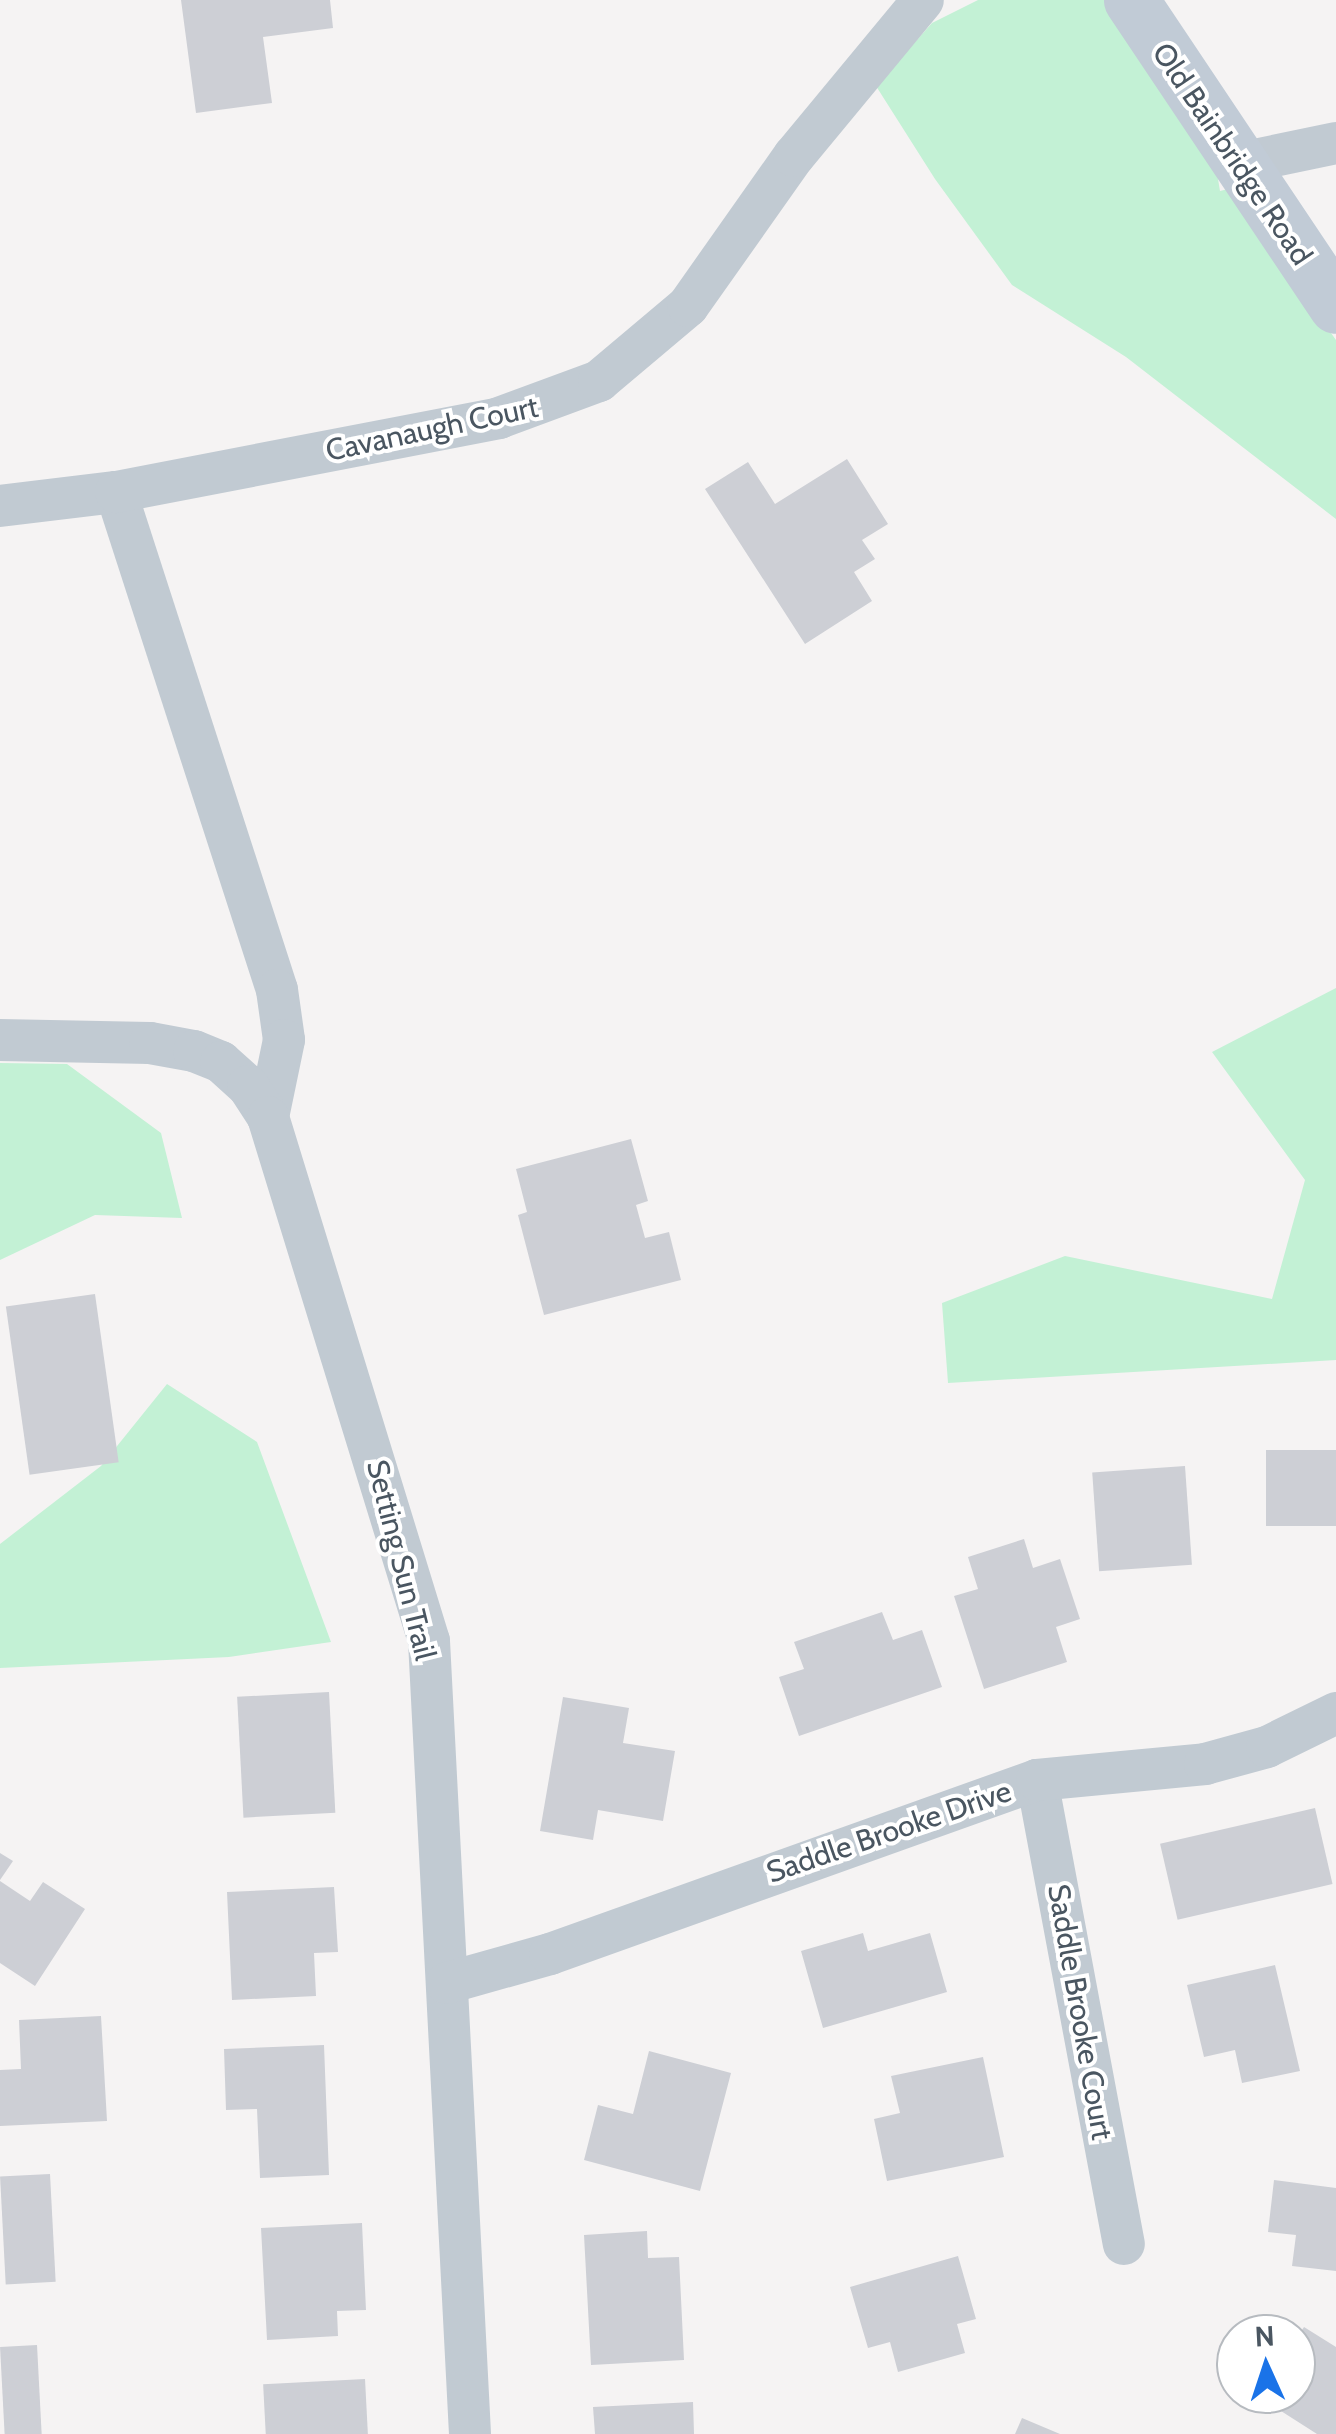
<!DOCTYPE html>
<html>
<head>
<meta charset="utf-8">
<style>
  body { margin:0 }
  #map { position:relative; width:1336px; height:2434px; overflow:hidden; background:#f5f3f3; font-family:Cabin,sans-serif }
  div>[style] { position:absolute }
  .green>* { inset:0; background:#c3f1d5 }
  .building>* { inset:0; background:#cdcfd5; transform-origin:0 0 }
  .street>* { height:42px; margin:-21px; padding:0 21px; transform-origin:21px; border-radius:21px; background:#c1cad2 }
  .secondary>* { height:55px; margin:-27.5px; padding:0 27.5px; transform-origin:27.5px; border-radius:27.5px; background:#c1cbd6 }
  span { translate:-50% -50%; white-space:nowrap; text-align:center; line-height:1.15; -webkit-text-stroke:8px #fff; paint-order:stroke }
  .street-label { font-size:30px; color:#4a5661 }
  .north { position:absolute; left:1216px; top:2314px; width:100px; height:100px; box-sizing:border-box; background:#fff; border:2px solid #b7bbc0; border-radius:50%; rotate:357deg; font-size:28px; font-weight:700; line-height:40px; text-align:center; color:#4a5661 }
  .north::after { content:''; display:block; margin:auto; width:35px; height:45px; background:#1a73e8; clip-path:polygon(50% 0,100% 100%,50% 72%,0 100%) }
</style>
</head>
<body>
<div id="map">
  <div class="green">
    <i style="clip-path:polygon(978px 0,1107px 0,1217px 173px,1220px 191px,1228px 189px,1336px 340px,1336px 519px,1126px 357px,1012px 285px,935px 179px,876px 86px,932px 23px)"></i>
    <i style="clip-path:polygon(1336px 988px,1336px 1360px,948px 1383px,942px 1303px,1065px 1256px,1272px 1299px,1305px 1180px,1212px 1052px)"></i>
    <i style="clip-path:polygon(0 1063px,67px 1064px,161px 1133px,182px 1218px,95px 1215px,0 1260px)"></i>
    <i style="clip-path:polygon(167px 1384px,257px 1442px,331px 1642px,229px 1657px,0 1668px,0 1544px,101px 1466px)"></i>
  </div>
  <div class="building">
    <i style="clip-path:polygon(181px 0,330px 0,333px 28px,263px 37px,272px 103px,196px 113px)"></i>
    <i style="clip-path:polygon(847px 459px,888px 524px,862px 540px,875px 559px,854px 572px,872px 601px,805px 644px,705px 489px,748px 462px,775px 504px)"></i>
    <i style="clip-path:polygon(631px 1139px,648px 1201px,636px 1205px,645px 1238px,669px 1232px,681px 1280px,544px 1315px,518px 1215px,527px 1212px,516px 1169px)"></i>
    <i style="left:95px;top:1294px;width:170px;height:90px;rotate:82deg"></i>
    <i style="left:1336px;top:1450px;width:76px;height:70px;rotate:90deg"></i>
    <i style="left:1185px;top:1466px;width:99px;height:93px;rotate:86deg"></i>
    <i style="clip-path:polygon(1024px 1539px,1033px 1568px,1060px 1559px,1080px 1619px,1056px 1627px,1067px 1662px,984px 1689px,954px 1596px,978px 1589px,968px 1557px)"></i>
    <i style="clip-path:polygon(882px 1612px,893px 1640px,922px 1630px,942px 1687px,799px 1736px,779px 1677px,804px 1669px,794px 1642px)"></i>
    <i style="left:329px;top:1692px;width:121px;height:92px;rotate:87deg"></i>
    <i style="clip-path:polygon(563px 1697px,629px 1708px,623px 1743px,675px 1751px,663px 1821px,598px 1810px,593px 1840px,540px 1831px)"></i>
    <i style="left:1315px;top:1808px;width:78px;height:159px;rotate:77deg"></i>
    <i style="clip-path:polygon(0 1853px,13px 1861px,0 1880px)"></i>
    <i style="clip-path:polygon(0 1881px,30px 1901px,43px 1882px,85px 1909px,35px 1986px,0 1963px)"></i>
    <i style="clip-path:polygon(334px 1887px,338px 1952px,314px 1953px,316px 1996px,232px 2000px,227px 1892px)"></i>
    <i style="clip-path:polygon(863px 1933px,868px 1951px,930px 1933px,947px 1992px,823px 2028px,801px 1951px)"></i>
    <i style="clip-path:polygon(1275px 1965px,1300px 2071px,1242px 2083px,1235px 2050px,1204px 2057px,1187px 1985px)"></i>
    <i style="clip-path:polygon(101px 2016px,107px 2121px,0 2126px,0 2070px,21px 2069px,19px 2020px)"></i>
    <i style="clip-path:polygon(324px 2045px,329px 2175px,260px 2178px,257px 2109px,226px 2110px,224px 2049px)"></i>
    <i style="clip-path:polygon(649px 2051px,731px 2073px,700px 2191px,584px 2160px,598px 2105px,633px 2114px)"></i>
    <i style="clip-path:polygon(983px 2057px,1004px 2157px,887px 2181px,874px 2119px,900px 2113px,891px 2076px)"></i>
    <i style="left:50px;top:2174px;width:108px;height:50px;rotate:87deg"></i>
    <i style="clip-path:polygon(1274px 2180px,1336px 2188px,1336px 2271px,1292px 2266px,1296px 2235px,1268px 2232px)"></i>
    <i style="clip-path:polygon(362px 2223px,366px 2310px,337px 2311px,338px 2336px,267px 2340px,261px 2228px)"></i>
    <i style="clip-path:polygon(647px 2231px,648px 2258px,679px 2257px,684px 2360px,591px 2365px,584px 2235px)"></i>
    <i style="clip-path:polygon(958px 2256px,976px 2319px,957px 2324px,965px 2353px,898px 2372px,890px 2342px,868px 2348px,850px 2287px)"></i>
    <i style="clip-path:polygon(1304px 2327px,1336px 2347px,1336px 2434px,1317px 2434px,1281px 2411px,1296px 2394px,1296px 2339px)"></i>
    <i style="left:37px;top:2345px;width:89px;height:37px;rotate:87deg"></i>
    <i style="left:365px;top:2379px;width:55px;height:102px;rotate:87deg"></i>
    <i style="clip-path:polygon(693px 2402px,694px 2434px,595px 2434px,593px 2407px)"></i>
    <i style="clip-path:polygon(1022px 2418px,1060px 2434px,1015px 2434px)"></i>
  </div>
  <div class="street">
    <i style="left:1235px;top:164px;width:103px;rotate:-11.7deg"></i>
    <i style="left:116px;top:492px;width:523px;rotate:72.08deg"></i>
    <i style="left:277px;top:990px;width:50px;rotate:82deg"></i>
    <i style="left:284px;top:1040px;width:79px;rotate:101.7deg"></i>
    <i style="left:0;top:506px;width:117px;rotate:-6.9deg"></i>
    <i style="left:116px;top:492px;width:390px;rotate:-10.9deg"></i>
    <i style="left:499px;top:418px;width:107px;rotate:-20.3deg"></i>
    <i style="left:599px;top:381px;width:116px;rotate:-40.1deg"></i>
    <i style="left:688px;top:306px;width:184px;rotate:-54.8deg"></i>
    <i style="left:794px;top:156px;width:202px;rotate:-50.4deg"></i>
    <i style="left:0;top:1040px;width:150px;rotate:1.1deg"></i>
    <i style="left:150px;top:1043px;width:45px;rotate:10.3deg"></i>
    <i style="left:194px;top:1051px;width:29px;rotate:22deg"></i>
    <i style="left:221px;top:1062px;width:36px;rotate:42deg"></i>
    <i style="left:248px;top:1086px;width:37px;rotate:57deg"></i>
    <i style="left:268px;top:1117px;width:548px;rotate:72.92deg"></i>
    <i style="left:429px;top:1641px;width:794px;rotate:87.04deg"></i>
    <i style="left:1037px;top:1780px;width:472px;rotate:79.4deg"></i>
    <i style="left:447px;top:1983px;width:107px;rotate:-15.7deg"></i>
    <i style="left:550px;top:1954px;width:517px;rotate:-19.66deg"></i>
    <i style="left:1037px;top:1780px;width:169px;rotate:-5.4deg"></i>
    <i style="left:1205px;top:1764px;width:64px;rotate:-15.3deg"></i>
    <i style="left:1267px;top:1747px;width:77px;rotate:-26.2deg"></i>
  </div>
  <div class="secondary">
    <i style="left:1131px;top:0;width:368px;rotate:56.2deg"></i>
  </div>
  <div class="street-label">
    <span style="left:1232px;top:154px;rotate:56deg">Old Bainbridge Road</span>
    <span style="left:432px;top:429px;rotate:-12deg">Cavanaugh Court</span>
    <span style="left:401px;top:1560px;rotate:76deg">Setting Sun Trail</span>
    <span style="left:889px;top:1832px;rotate:-19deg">Saddle Brooke Drive</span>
    <span style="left:1080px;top:2012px;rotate:80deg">Saddle Brooke Court</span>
  </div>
  <div class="north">N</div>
</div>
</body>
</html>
